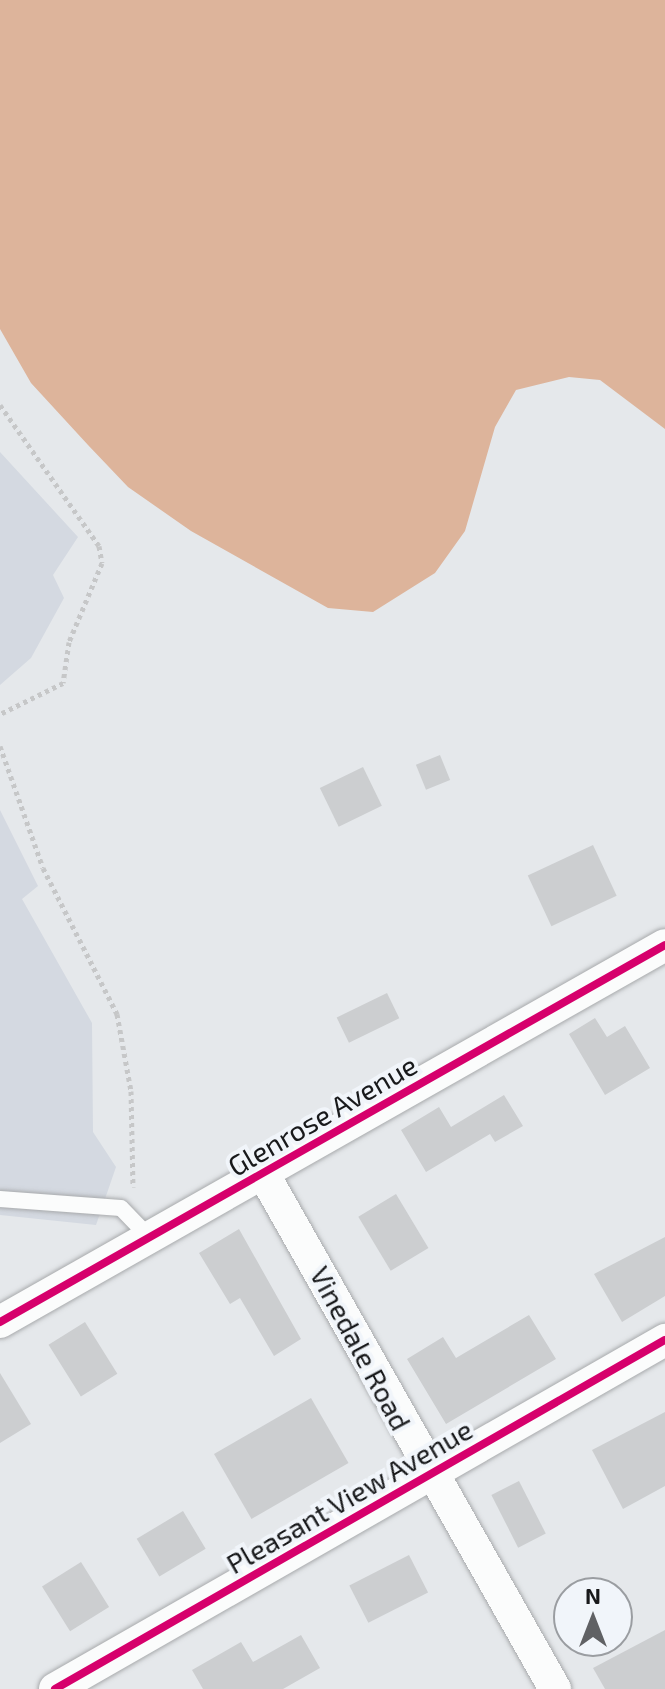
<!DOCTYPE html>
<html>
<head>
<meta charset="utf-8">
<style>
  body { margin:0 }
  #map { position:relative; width:665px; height:1689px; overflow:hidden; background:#e5e8eb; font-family:"Exo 2",sans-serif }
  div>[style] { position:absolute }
  .built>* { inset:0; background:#d4d9e1 }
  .water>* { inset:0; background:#ddb49b }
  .building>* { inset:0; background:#ccced0; transform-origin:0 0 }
  .path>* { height:5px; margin-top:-2.5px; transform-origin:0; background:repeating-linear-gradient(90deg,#c6c7c8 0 4px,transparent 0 8px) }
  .roads { filter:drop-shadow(0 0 2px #a8aaac) drop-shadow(0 0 2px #a8aaac) }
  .lane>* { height:16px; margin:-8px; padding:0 8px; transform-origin:8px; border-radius:8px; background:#fbfcfc }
  .street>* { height:32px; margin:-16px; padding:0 16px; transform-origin:16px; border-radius:16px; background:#fbfcfc }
  .cycleway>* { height:8px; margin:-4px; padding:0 4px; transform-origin:4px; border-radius:4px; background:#d6006c }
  span { translate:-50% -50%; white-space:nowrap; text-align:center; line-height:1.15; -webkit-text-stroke:8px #f1f5fa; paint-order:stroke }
  .street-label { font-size:28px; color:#18191b }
  .north { position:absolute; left:553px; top:1577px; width:80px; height:80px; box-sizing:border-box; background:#f1f5fa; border:2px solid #9a9da1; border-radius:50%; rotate:0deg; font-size:22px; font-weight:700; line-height:32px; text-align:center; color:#18191b }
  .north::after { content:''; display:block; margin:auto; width:28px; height:36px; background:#606164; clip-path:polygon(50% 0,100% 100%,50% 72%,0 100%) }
</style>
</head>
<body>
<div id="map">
  <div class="built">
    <i style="clip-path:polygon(0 452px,78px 537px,53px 575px,64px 598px,31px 658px,0 685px)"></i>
    <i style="clip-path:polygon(0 810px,38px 886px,22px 899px,92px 1023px,93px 1132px,116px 1167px,96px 1225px,0 1215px)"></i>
  </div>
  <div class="water">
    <i style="clip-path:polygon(0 0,665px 0,665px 429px,600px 380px,569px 377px,516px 390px,495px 427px,465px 531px,435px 573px,373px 612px,328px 608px,191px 531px,128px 487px,88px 445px,31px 383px,0 329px)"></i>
  </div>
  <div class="building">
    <i style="left:440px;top:755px;width:27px;height:26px;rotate:68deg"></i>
    <i style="left:363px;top:767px;width:43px;height:48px;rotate:64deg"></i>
    <i style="left:593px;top:845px;width:56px;height:72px;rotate:65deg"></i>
    <i style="left:387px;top:993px;width:28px;height:56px;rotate:64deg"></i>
    <i style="clip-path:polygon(595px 1018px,607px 1037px,625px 1026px,650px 1068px,605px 1095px,569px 1034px)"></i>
    <i style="clip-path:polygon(504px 1095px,523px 1126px,495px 1142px,490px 1134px,426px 1172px,401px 1130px,439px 1107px,451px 1127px)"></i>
    <i style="left:396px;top:1194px;width:63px;height:44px;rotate:59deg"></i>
    <i style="clip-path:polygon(239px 1229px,301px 1339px,274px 1356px,240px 1298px,230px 1304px,199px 1253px)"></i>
    <i style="clip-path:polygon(665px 1237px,665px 1296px,622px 1322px,594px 1274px)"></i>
    <i style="clip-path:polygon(529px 1315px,556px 1359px,446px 1424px,407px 1359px,443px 1337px,456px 1358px)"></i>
    <i style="left:85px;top:1322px;width:61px;height:43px;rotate:58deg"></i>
    <i style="clip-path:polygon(0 1373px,31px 1424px,0 1443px)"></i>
    <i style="left:311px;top:1398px;width:75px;height:112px;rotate:60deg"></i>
    <i style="clip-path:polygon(665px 1412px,665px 1486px,623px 1509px,592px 1450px)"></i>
    <i style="left:519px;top:1481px;width:59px;height:31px;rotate:63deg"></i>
    <i style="left:183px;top:1511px;width:44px;height:54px;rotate:59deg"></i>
    <i style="left:409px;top:1555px;width:42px;height:67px;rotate:63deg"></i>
    <i style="left:81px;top:1562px;width:53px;height:46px;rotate:58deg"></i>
    <i style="clip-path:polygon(665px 1630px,665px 1689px,605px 1689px,593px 1668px)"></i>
    <i style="clip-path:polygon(301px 1635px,320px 1668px,283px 1689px,203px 1689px,192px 1670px,241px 1642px,253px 1662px)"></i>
  </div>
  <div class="path">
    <i style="left:0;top:405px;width:172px;rotate:54.9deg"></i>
    <i style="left:99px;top:546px;width:17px;rotate:80deg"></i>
    <i style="left:102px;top:563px;width:86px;rotate:112.7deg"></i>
    <i style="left:69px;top:642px;width:41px;rotate:98.3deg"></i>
    <i style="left:63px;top:683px;width:70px;rotate:153.8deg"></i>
    <i style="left:0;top:746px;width:129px;rotate:70.6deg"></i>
    <i style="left:43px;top:868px;width:164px;rotate:63.1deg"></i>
    <i style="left:117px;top:1014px;width:78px;rotate:79.7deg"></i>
    <i style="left:131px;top:1091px;width:96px;rotate:88.8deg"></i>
  </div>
  <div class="roads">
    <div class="lane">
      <i style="left:0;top:1199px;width:121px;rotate:4.3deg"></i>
      <i style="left:121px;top:1208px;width:40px;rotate:46deg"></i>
    </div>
    <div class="street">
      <i style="left:263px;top:1173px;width:593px;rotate:60.49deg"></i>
      <i style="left:0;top:1322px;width:764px;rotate:-29.55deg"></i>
      <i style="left:55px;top:1689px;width:703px;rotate:-29.78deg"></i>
    </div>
  </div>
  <div class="cycleway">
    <i style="left:0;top:1322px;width:764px;rotate:-29.55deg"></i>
    <i style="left:55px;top:1689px;width:703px;rotate:-29.78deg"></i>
  </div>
  <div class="street-label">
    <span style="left:322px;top:1115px;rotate:-30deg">Glenrose Avenue</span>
    <span style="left:361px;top:1348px;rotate:62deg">Vinedale Road</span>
    <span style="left:349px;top:1496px;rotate:-30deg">Pleasant View Avenue</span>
  </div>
  <div class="north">N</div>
</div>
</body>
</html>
